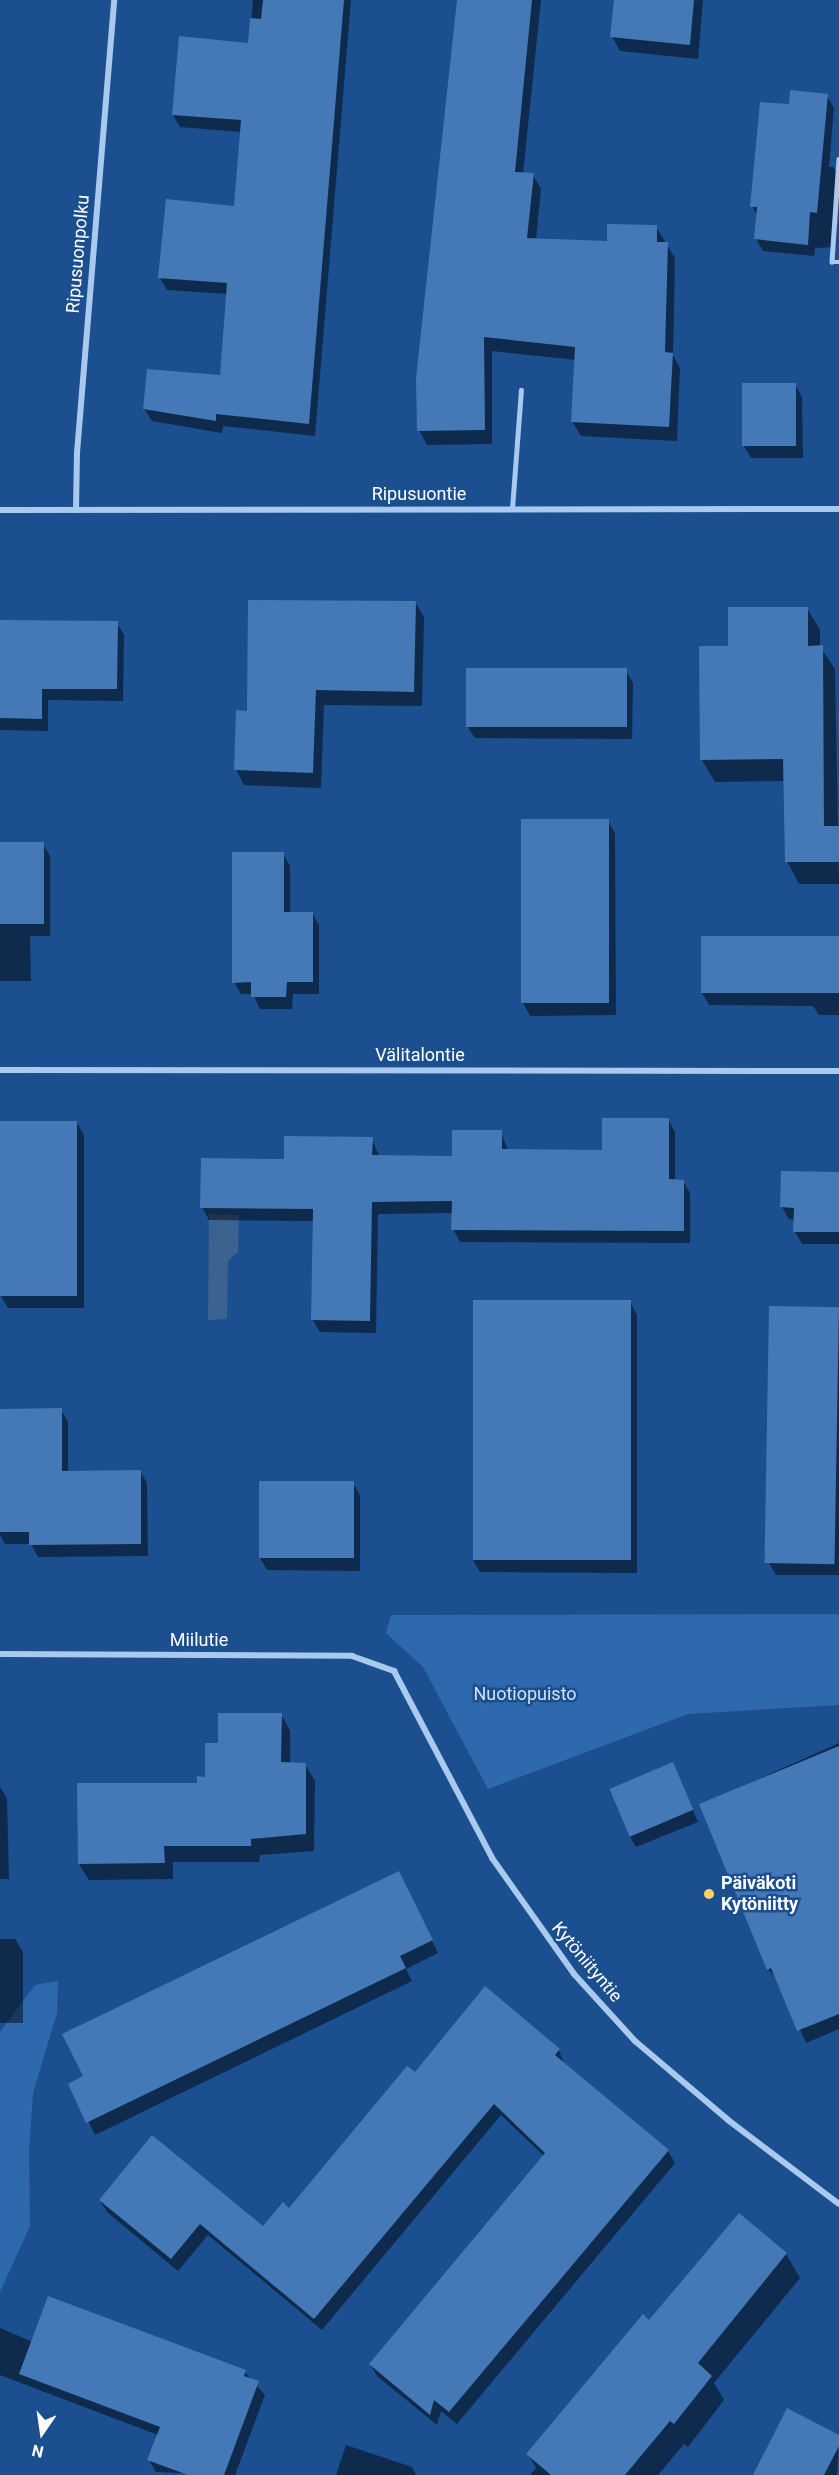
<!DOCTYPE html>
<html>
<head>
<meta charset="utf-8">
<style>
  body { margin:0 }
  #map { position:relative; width:839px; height:2475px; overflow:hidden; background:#1b4f8f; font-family:Roboto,sans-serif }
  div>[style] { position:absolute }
  .green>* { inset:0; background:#2e69ad }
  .water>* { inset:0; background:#3c6290 }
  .shadow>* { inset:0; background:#0007 }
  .building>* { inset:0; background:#4478b7; transform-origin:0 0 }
  .lane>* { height:4.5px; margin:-2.25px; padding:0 2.25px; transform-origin:2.25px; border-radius:2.25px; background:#a9c9ee }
  .street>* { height:6px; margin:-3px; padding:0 3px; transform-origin:3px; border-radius:3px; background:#a9c9ee }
  .dots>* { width:16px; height:16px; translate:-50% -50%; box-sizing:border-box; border:3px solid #1b4f8f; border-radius:50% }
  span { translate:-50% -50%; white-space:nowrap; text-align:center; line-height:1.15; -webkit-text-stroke:5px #1b4f8f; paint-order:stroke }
  .street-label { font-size:18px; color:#fff }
  .park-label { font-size:18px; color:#cfe3fa }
  .poi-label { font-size:18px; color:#fff; font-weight:700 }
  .left { translate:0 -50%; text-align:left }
  .north { position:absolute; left:12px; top:2403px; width:60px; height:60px; -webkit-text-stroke:4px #1b4f8f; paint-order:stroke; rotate:193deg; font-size:16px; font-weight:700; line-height:24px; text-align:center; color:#fff }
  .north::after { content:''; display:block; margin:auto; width:21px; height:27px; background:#fff; clip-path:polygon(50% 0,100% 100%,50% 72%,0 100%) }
</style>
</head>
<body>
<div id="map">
  <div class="green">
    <i style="clip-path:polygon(839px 1614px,839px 1705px,688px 1714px,488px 1789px,423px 1667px,386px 1633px,391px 1615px)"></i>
    <i style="clip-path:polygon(58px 1981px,57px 2013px,33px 2093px,29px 2150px,30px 2226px,0 2292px,0 2032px,35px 1985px)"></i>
  </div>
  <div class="water">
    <i style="clip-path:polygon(209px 1214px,239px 1215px,238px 1252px,228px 1261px,227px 1319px,208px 1320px)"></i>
  </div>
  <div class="shadow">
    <i style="clip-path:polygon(253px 0,351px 0,315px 436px,223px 426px,222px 433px,152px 421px,144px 409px,221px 376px,228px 294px,167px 290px,160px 278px,235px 208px,241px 132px,180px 127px,173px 115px,249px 45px)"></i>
    <i style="clip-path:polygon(458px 0,541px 0,523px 174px,533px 175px,541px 189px,536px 240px,608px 242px,656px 227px,675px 258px,673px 355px,680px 368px,677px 441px,581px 436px,572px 421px,576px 360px,492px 351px,492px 444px,427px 445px,419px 430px)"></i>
    <i style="clip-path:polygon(615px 0,703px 0,698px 59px,620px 51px,612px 36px)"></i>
    <i style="clip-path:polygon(827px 96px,834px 108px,829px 167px,833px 167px,839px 177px,836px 247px,815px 248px,814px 256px,763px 251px,756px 239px,758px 217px,752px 206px,790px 106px)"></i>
    <i style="clip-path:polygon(795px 385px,802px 397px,803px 458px,751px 458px,744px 446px)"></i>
    <i style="clip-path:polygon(415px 602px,424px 617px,422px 706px,324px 705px,321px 788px,244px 785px,236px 769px,248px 712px)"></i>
    <i style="clip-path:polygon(807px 608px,820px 630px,820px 647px,835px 669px,839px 884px,799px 884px,787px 861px,785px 781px,715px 782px,702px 760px,730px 647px)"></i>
    <i style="clip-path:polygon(0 622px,117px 623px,124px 635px,123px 701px,48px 700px,48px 731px,0 730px)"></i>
    <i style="clip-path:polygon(626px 671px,633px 683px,632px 739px,475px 738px,467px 726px)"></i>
    <i style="clip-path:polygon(608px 821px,615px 833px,616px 1015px,530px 1016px,523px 1003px)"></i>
    <i style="clip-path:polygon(0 844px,43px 844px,50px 856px,50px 936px,30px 936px,31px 981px,0 981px)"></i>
    <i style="clip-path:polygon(283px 854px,290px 866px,290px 914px,312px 913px,319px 925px,319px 994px,293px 994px,292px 1009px,260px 1009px,253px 994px,241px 994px,234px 982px)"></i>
    <i style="clip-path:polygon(839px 938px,839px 1015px,819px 1015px,813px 1006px,709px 1005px,702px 993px)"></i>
    <i style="clip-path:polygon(668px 1119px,675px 1132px,675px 1181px,683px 1181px,690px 1193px,690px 1243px,460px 1242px,453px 1229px,453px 1213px,378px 1214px,376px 1333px,320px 1332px,313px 1320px,315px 1221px,209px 1220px,202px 1207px,285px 1161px,372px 1139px,379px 1156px,453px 1158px,501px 1132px,508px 1151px,603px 1152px)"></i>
    <i style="clip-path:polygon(77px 1123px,84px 1135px,84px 1308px,8px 1308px,1px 1296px)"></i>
    <i style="clip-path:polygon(839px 1173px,839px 1244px,802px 1244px,795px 1232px,795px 1220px,789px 1219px,782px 1207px)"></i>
    <i style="clip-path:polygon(630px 1302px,637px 1315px,637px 1573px,480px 1572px,473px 1560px)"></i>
    <i style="clip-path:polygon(839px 1309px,839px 1575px,776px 1575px,769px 1563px)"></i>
    <i style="clip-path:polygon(61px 1410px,68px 1422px,68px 1472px,140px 1471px,147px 1483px,148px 1556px,38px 1557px,31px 1544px,5px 1544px,0 1535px,0 1411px)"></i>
    <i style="clip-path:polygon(353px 1483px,360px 1495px,360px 1571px,267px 1570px,260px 1558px)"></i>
    <i style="clip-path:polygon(281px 1714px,290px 1731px,290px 1764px,305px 1764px,315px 1781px,314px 1851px,260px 1855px,259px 1862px,173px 1862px,173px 1879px,89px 1880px,79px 1864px,207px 1778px,219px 1744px)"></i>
    <i style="clip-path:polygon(839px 1743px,839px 2029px,806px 2043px,778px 1980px,768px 1969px,701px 1805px)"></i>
    <i style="clip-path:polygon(673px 1764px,698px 1822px,636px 1847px,629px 1835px)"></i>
    <i style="clip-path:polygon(0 1787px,7px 1798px,9px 1879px,0 1879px)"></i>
    <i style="clip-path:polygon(405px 1885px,438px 1953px,406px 1969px,412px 1981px,95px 2135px,70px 2085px)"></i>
    <i style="clip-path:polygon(0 1939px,15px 1939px,23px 1952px,23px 2023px,0 2023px)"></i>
    <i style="clip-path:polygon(559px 2050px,564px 2065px,668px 2151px,675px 2163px,457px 2424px,441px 2411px,437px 2425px,377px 2376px,370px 2364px,544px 2156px,501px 2115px,322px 2330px,208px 2235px,178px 2271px,108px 2213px,100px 2201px,264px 2228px,289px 2210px,415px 2074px)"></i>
    <i style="clip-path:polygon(739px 2215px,786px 2254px,800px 2278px,714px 2383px,724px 2400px,688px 2447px,684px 2444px,658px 2475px,530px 2475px,536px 2468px,528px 2454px,650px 2322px)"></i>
    <i style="clip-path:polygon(0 2328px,33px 2342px,244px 2371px,265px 2395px,235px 2475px,156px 2472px,149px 2460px,158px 2435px,0 2375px)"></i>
    <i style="clip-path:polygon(839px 2436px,837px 2475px,757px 2475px)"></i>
    <i style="clip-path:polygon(346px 2445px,412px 2467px,416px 2475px,336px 2475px)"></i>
  </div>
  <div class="building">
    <i style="clip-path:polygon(263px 0,344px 0,309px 424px,216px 414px,216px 421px,143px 409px,147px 369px,220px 375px,227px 283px,158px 278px,166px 199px,234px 206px,241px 120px,172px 115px,179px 36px,248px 43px,250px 18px,261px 19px)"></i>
    <i style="clip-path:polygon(457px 0,532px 0,515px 172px,534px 173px,527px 238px,607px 241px,607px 224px,657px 225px,657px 242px,668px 242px,665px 352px,673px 353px,669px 427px,571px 422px,575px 347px,484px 337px,485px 430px,417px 431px,416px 378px)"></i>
    <i style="clip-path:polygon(614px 0,694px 0,690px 45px,610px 37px)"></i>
    <i style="clip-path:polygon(790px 90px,828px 94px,817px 213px,810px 212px,808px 245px,754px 239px,757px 207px,750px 207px,760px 102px,789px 104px)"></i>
    <i style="left:796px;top:383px;width:63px;height:54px;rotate:90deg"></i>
    <i style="clip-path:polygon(248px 600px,416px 601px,414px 692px,316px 690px,313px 773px,234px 770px,236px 710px,247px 711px)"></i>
    <i style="clip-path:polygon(728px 607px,808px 607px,808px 646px,823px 645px,824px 826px,839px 826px,839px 862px,785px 862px,783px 759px,700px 760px,699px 646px,728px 646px)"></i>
    <i style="clip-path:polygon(0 620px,118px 621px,117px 689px,42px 689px,42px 719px,0 718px)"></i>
    <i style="left:466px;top:668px;width:161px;height:59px"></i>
    <i style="left:609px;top:819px;width:184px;height:88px;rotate:90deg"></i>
    <i style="left:0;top:842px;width:44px;height:82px"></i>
    <i style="clip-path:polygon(232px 852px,284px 852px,284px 912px,313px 912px,313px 982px,287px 982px,286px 997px,251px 997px,251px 982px,232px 983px)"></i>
    <i style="left:701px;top:936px;width:138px;height:57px"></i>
    <i style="clip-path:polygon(602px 1118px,669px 1118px,669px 1179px,684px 1180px,684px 1231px,451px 1230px,452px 1201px,372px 1202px,370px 1321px,311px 1320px,313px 1209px,200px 1208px,201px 1158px,284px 1159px,284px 1136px,373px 1137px,372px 1155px,452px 1156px,452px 1130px,502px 1130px,502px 1149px,602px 1150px)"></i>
    <i style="left:0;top:1121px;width:77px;height:175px"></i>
    <i style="clip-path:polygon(781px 1171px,839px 1172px,839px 1232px,793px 1232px,794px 1208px,780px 1207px)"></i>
    <i style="left:473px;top:1300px;width:158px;height:260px"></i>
    <i style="left:769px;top:1306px;width:70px;height:257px;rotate:1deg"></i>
    <i style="clip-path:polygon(62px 1408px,62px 1471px,141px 1470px,141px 1544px,29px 1545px,29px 1532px,0 1532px,0 1409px)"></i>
    <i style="left:259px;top:1481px;width:95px;height:77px"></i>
    <i style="clip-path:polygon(218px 1713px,282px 1713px,281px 1762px,306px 1763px,306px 1834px,251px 1839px,251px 1846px,164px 1846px,165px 1863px,78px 1864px,77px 1783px,197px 1783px,197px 1776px,205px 1777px,205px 1743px,218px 1743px)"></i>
    <i style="clip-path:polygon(839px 1746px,839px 2014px,797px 2031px,771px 1968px,767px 1970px,699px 1804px)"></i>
    <i style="left:673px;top:1762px;width:52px;height:69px;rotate:67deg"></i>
    <i style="clip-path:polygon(399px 1871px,433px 1940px,400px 1956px,406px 1968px,86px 2123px,68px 2084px,83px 2076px,62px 2034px)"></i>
    <i style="clip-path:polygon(485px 1986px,560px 2049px,555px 2055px,669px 2150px,449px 2412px,434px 2400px,430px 2415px,369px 2364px,545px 2153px,494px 2104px,314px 2319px,200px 2224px,171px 2259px,99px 2200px,152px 2135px,263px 2226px,283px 2202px,289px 2208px,407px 2066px,415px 2072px)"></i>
    <i style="clip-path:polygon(739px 2213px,787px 2253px,698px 2363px,712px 2376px,674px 2424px,670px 2421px,625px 2475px,551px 2475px,526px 2454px,643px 2314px,649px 2320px)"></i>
    <i style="clip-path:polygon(48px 2296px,246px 2370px,244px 2376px,259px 2381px,224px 2475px,188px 2475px,147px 2460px,160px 2427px,19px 2374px)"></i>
    <i style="clip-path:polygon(787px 2408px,839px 2435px,839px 2446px,824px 2475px,753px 2475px)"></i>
  </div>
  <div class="lane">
    <i style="left:839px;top:159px;width:103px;rotate:93.9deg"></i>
    <i style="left:832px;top:262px;width:7px"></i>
    <i style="left:512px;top:509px;width:119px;rotate:-85.7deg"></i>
  </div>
  <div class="street">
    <i style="left:0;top:510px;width:839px;rotate:-0.07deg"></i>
    <i style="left:76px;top:510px;width:57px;rotate:-89deg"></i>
    <i style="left:77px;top:453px;width:455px;rotate:-85.3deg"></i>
    <i style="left:0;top:1070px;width:839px;rotate:0.07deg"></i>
    <i style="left:0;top:1654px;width:352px;rotate:0.3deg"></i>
    <i style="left:352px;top:1656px;width:45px;rotate:19.7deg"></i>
    <i style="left:394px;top:1671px;width:211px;rotate:62.3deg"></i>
    <i style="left:492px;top:1858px;width:142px;rotate:54.7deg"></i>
    <i style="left:574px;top:1974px;width:91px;rotate:47.7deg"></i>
    <i style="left:635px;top:2041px;width:122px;rotate:40.3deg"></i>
    <i style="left:728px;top:2120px;width:139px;rotate:37.1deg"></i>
  </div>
  <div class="dots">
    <i style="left:709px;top:1894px;background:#ffd166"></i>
  </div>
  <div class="street-label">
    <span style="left:78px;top:254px;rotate:-85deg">Ripusuonpolku</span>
    <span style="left:419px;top:494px">Ripusuontie</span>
    <span style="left:420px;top:1055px">Välitalontie</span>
    <span style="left:199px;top:1640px">Miilutie</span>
    <span style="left:587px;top:1962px;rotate:50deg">Kytöniityntie</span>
  </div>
  <div class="park-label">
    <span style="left:525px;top:1694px">Nuotiopuisto</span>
  </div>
  <div class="poi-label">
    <span class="left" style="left:721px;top:1894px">Päiväkoti<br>Kytöniitty</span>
  </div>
  <div class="north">N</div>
</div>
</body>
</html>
